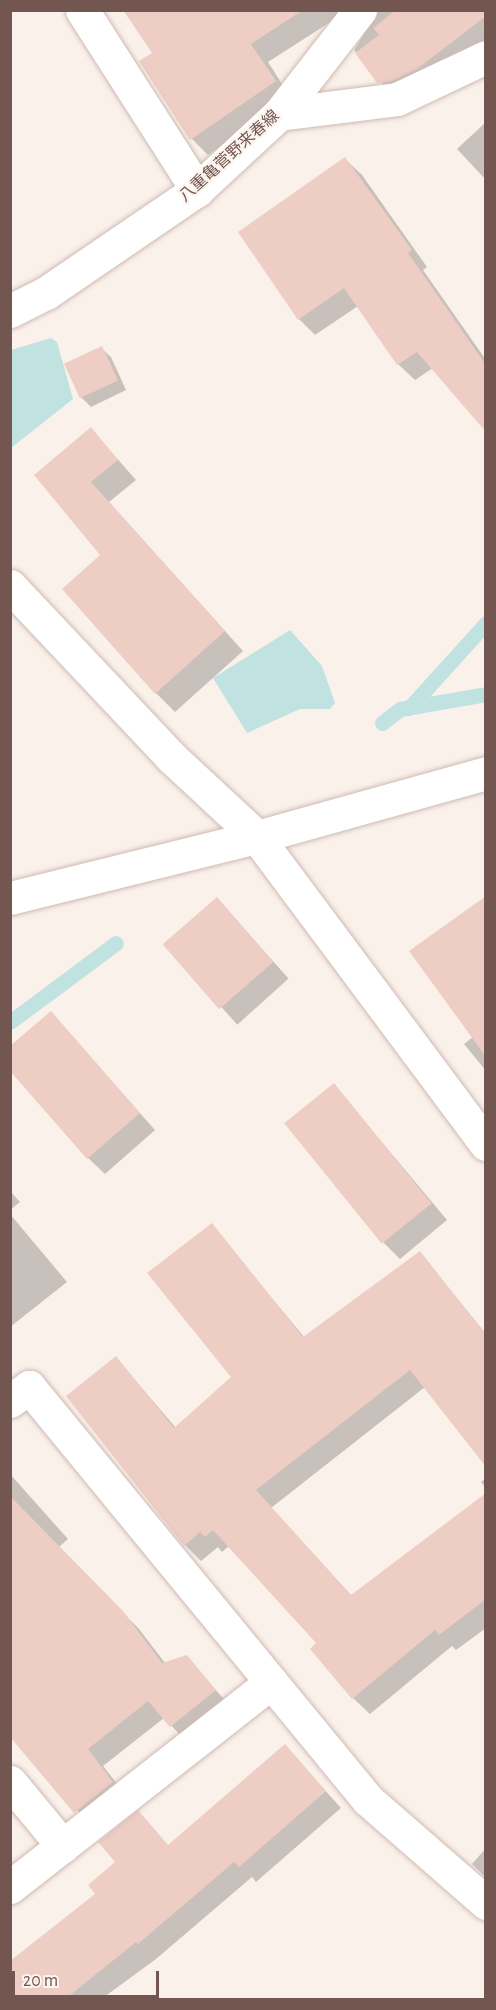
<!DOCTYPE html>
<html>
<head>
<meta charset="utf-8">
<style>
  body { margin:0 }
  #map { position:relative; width:496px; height:2010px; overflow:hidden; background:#faf1ea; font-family:"Alegreya Sans","Noto Sans JP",sans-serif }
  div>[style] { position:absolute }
  .water>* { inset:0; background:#c0e2e1 }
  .shadow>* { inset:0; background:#0003; transform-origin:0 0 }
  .stream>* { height:15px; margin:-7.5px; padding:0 7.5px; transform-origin:7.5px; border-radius:7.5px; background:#c0e2e1 }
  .building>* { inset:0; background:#edcdc4; transform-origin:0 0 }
  .roads { filter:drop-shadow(0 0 2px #cebab4) drop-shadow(0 0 2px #cebab4) }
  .street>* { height:33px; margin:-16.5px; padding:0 16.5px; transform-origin:16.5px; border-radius:16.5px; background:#fff }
  .secondary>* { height:33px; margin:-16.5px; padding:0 16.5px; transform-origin:16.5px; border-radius:16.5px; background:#fff }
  span { translate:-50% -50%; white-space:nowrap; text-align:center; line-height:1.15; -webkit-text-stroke:4.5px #fdf6f0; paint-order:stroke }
  .street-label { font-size:16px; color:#735650 }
  .frame { position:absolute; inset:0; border:12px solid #735650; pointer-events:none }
  .scale { position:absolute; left:12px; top:1971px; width:147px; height:27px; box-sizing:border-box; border:3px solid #735650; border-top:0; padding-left:8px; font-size:18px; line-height:21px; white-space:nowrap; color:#735650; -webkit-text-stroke:4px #fdf6f0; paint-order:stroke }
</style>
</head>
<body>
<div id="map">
  <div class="water">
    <i style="clip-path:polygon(51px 338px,57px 342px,73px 399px,11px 448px,11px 350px)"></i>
    <i style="clip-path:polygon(290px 630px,322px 666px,335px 703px,330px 709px,300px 709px,247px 733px,213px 678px)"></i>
  </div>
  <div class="shadow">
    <i style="clip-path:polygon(150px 10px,364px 10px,332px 21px,268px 62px,291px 98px,208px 155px,192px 139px,141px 61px,154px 54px)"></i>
    <i style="clip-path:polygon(379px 10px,486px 10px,486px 45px,395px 98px,354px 50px)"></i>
    <i style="clip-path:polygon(486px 122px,486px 180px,457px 149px)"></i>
    <i style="clip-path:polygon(345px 159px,362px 175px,427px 267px,423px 270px,486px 360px,486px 430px,433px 368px,415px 380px,398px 364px,358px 306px,315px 335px,299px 319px)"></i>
    <i style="clip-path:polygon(101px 348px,111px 357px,126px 390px,91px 407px,81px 397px)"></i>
    <i style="clip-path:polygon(91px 429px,136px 480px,109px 502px,243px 651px,175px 712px,156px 693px,102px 555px,36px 475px)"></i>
    <i style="left:217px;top:899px;width:107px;height:69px;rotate:48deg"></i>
    <i style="clip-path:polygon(486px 922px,486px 1071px,464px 1044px,473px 1037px)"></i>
    <i style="clip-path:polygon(51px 1013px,155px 1130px,105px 1174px,88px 1158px)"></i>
    <i style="clip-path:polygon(334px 1085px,447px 1220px,400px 1259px,384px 1243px)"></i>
    <i style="clip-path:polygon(10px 1191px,20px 1202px,10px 1210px)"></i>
    <i style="clip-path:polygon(10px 1214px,67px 1282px,10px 1327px)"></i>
    <i style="clip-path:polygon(211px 1225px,305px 1338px,420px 1253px,486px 1334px,486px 1465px,425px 1387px,271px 1508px,352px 1596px,486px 1495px,486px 1628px,456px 1650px,452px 1646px,370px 1714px,353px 1698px,319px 1643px,229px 1546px,222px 1552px,218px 1547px,201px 1561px,185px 1545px,68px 1396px,116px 1358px,176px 1428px,233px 1378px)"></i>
    <i style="clip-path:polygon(10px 1474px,68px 1539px,59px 1547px,139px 1629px,165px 1663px,186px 1657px,231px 1707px,187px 1742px,164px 1718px,103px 1766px,129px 1799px,92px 1828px,10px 1728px)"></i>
    <i style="clip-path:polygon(486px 1478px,486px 1488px,481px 1482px)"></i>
    <i style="clip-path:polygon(285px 1746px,341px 1808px,256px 1882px,252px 1877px,156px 1959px,100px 2000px,10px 2000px,169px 1846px)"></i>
    <i style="clip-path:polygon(486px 1848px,486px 1878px,472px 1864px)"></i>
  </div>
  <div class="stream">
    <i style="left:409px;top:708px;width:115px;rotate:-47.8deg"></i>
    <i style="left:382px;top:723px;width:23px;rotate:-38deg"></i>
    <i style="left:400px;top:709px;width:87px;rotate:-9.9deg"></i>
    <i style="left:10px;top:1022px;width:132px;rotate:-36.7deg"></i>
  </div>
  <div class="building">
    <i style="clip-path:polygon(123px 10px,303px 10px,251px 44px,276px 81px,190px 140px,139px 61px,152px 53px)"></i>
    <i style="clip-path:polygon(396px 10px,486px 10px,486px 16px,417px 69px,392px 81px,377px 83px,355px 53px,379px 35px,373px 28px)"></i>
    <i style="clip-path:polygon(345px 157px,412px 250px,408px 253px,486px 365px,486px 432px,417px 352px,397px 365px,344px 288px,298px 320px,238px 232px)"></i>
    <i style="left:102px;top:346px;width:38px;height:42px;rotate:65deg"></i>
    <i style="clip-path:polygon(91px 427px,118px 460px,91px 482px,225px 631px,155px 694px,62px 589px,100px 555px,34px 475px)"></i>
    <i style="clip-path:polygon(486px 896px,486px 1057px,409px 951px)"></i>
    <i style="left:217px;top:897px;width:86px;height:72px;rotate:49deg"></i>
    <i style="clip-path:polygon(51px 1011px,140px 1113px,87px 1159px,10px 1071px,10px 1046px)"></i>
    <i style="left:334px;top:1083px;width:155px;height:64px;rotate:51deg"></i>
    <i style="clip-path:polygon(212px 1223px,303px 1337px,420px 1251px,486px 1335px,486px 1467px,410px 1370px,256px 1490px,351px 1595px,486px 1493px,486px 1599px,439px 1635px,435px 1630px,352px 1699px,310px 1649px,316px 1643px,213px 1530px,205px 1537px,200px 1532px,184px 1546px,66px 1396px,116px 1356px,174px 1428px,231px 1377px,147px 1273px)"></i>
    <i style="clip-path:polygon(10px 1496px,123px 1611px,162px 1663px,187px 1655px,216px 1690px,170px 1727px,148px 1701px,88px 1749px,113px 1782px,74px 1813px,10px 1737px)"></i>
    <i style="clip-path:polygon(285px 1744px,326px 1791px,239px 1867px,234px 1862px,138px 1944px,136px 1942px,64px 2000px,10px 2000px,10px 1961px,95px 1894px,88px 1885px,115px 1862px,98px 1842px,138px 1810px,168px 1845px)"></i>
  </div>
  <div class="roads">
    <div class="street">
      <i style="left:82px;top:10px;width:214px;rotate:57.4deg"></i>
      <i style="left:279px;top:114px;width:119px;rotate:-7.2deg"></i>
      <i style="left:397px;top:99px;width:98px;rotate:-25.3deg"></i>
      <i style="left:10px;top:1401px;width:24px;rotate:-36deg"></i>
      <i style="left:29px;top:1387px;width:534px;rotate:50.62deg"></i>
      <i style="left:368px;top:1800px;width:157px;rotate:41.1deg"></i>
      <i style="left:10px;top:1782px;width:83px;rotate:50.4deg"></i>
      <i style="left:10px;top:1887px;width:332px;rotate:-38.1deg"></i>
    </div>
    <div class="secondary">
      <i style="left:10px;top:311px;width:40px;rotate:-26.6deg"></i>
      <i style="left:46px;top:293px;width:183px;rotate:-34.3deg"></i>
      <i style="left:197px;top:190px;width:112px;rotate:-42.8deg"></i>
      <i style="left:279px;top:114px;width:132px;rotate:-52.1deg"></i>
      <i style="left:10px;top:586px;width:235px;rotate:46.7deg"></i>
      <i style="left:171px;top:757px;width:117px;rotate:42.9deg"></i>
      <i style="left:257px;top:837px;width:383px;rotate:53.3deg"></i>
      <i style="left:10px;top:898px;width:254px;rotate:-13.9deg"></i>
      <i style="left:257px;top:837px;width:238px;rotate:-15.6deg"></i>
    </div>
  </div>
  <div class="street-label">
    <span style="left:229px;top:156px;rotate:-42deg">八重亀菅野来春線</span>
  </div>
  <div class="frame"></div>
  <div class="scale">20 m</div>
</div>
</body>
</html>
